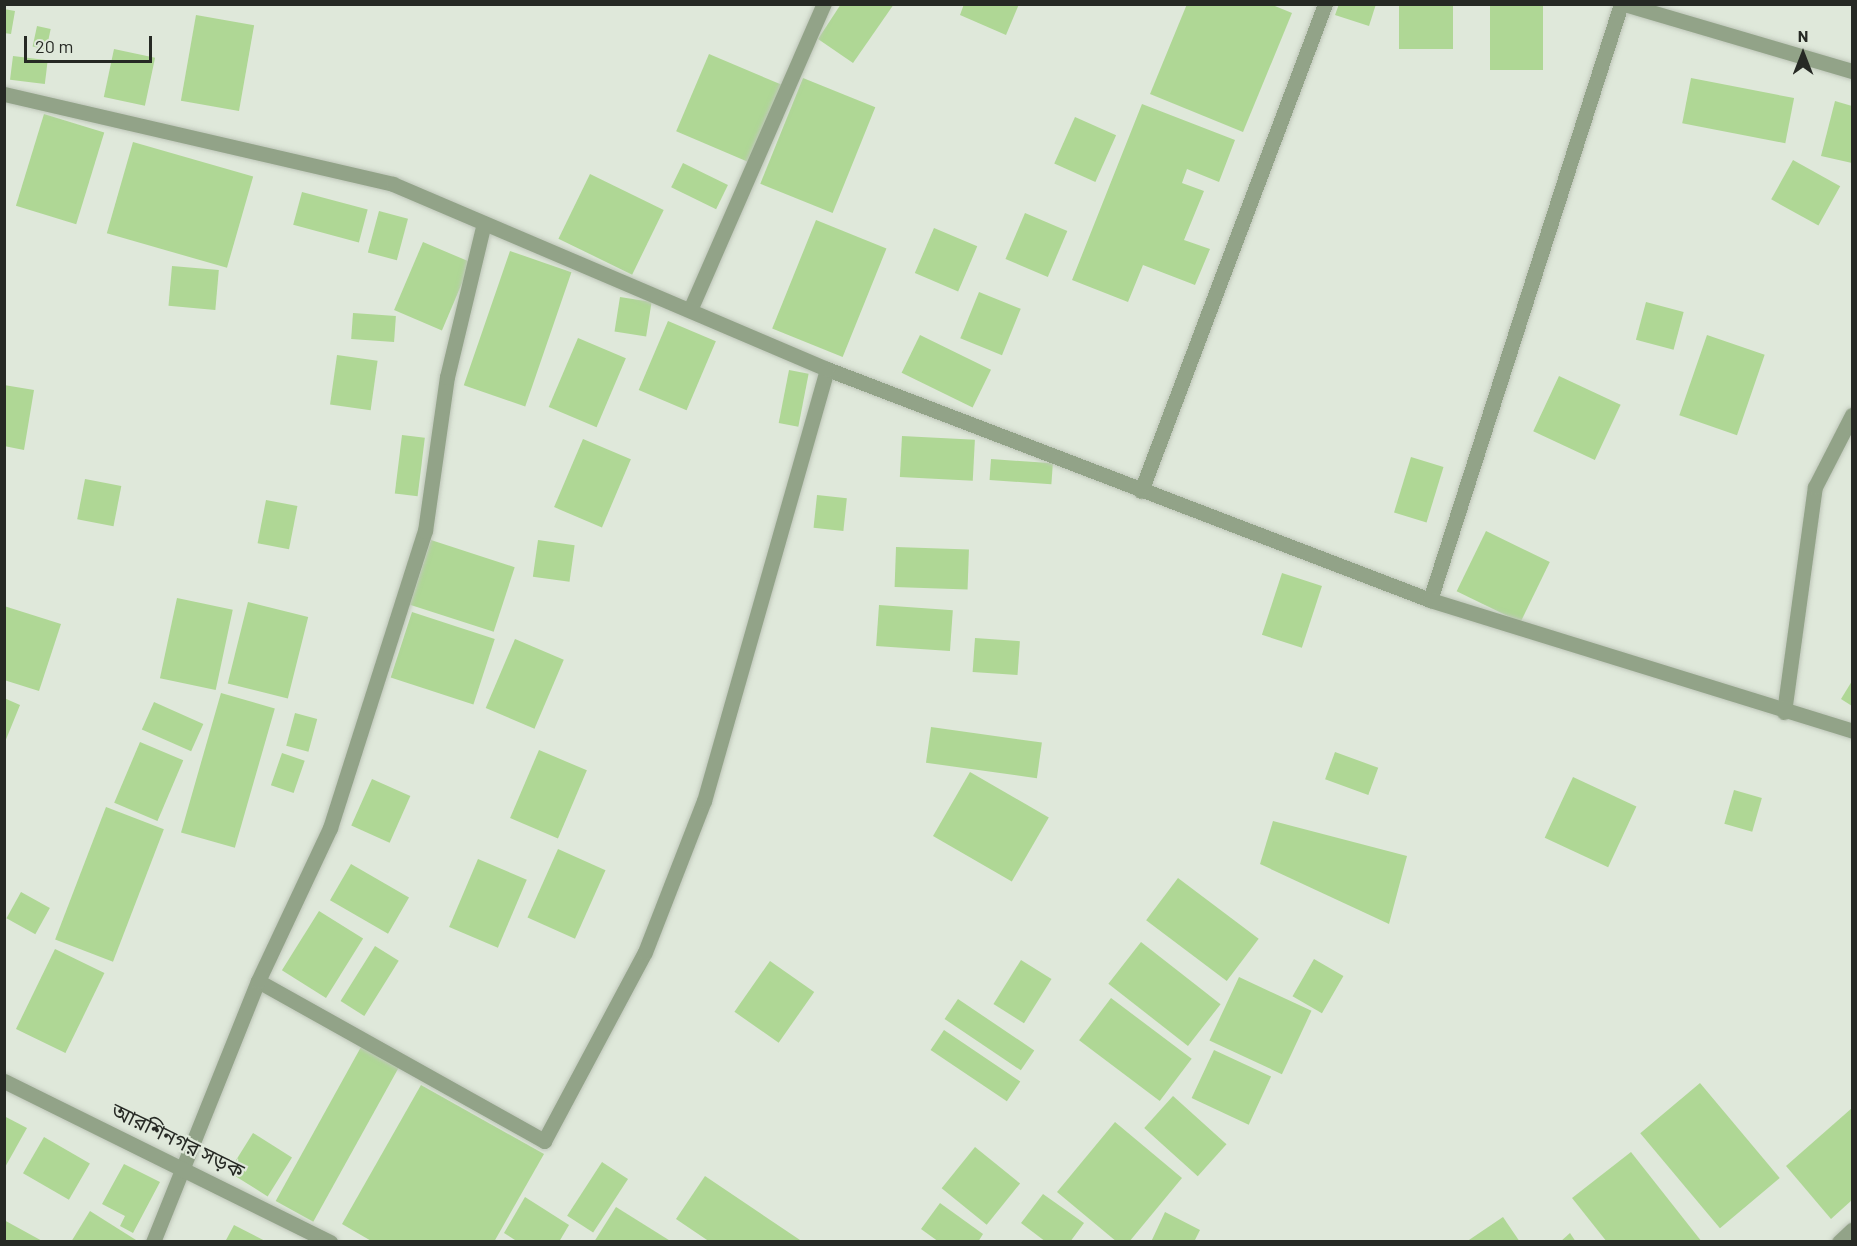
<!DOCTYPE html>
<html>
<head>
<meta charset="utf-8">
<style>
  body { margin:0 }
  #map { position:relative; width:1857px; height:1246px; overflow:hidden; background:#dfe8da; font-family:Barlow,"Noto Sans Bengali",sans-serif }
  div>[style] { position:absolute }
  .building>* { inset:0; background:#afd795; transform-origin:0 0 }
  .roads { filter:drop-shadow(0 0 2px #bec6b9) drop-shadow(0 0 2px #bec6b9) }
  .minor>* { height:15px; margin:-7.5px; padding:0 7.5px; transform-origin:7.5px; border-radius:7.5px; background:#92a388 }
  .tertiary>* { height:15px; margin:-7.5px; padding:0 7.5px; transform-origin:7.5px; border-radius:7.5px; background:#92a388 }
  span { translate:-50% -50%; white-space:nowrap; text-align:center; line-height:1.15; -webkit-text-stroke:4.5px #dfe8da; paint-order:stroke }
  .street-label { font-size:21px; color:#262924 }
  .frame { position:absolute; inset:0; border:6px solid #262924; pointer-events:none }
  .north { position:absolute; left:1773px; top:24px; width:60px; height:60px; -webkit-text-stroke:4px #dfe8da; paint-order:stroke; rotate:0deg; font-size:16px; font-weight:700; line-height:24px; text-align:center; color:#262924 }
  .north::after { content:''; display:block; margin:auto; width:21px; height:27px; background:#262924; clip-path:polygon(50% 0,100% 100%,50% 72%,0 100%) }
  .scale { position:absolute; left:24px; top:36px; width:128px; height:27px; box-sizing:border-box; border:3px solid #262924; border-top:0; padding-left:8px; font-size:18px; line-height:21px; white-space:nowrap; color:#262924; -webkit-text-stroke:4px #dfe8da; paint-order:stroke }
</style>
</head>
<body>
<div id="map">
  <div class="building">
    <i style="clip-path:polygon(841px 4px,894px 4px,853px 63px,818px 39px)"></i>
    <i style="clip-path:polygon(964px 4px,1019px 4px,1006px 35px,960px 15px)"></i>
    <i style="clip-path:polygon(1187px 4px,1270px 4px,1292px 13px,1243px 132px,1150px 94px)"></i>
    <i style="clip-path:polygon(1339px 4px,1376px 4px,1369px 26px,1335px 15px)"></i>
    <i style="left:1399px;top:4px;width:54px;height:45px"></i>
    <i style="left:1490px;top:4px;width:53px;height:66px"></i>
    <i style="clip-path:polygon(4px 9px,15px 11px,11px 34px,4px 33px)"></i>
    <i style="left:196px;top:15px;width:59px;height:87px;rotate:10deg"></i>
    <i style="left:37px;top:26px;width:14px;height:21px;rotate:12deg"></i>
    <i style="left:114px;top:49px;width:42px;height:49px;rotate:12deg"></i>
    <i style="left:709px;top:54px;width:79px;height:84px;rotate:23deg"></i>
    <i style="left:13px;top:56px;width:35px;height:24px;rotate:7deg"></i>
    <i style="left:803px;top:78px;width:78px;height:114px;rotate:22deg"></i>
    <i style="left:1691px;top:78px;width:105px;height:46px;rotate:11deg"></i>
    <i style="clip-path:polygon(1835px 101px,1852px 106px,1852px 163px,1821px 156px)"></i>
    <i style="clip-path:polygon(1142px 104px,1235px 140px,1219px 182px,1187px 169px,1182px 183px,1204px 191px,1184px 240px,1210px 249px,1195px 285px,1143px 265px,1128px 302px,1072px 280px)"></i>
    <i style="left:44px;top:114px;width:63px;height:96px;rotate:17deg"></i>
    <i style="left:1075px;top:117px;width:45px;height:51px;rotate:24deg"></i>
    <i style="left:133px;top:142px;width:125px;height:95px;rotate:16deg"></i>
    <i style="left:1793px;top:160px;width:54px;height:45px;rotate:29deg"></i>
    <i style="left:683px;top:163px;width:50px;height:27px;rotate:26deg"></i>
    <i style="left:590px;top:174px;width:82px;height:72px;rotate:26deg"></i>
    <i style="left:302px;top:192px;width:68px;height:34px;rotate:15deg"></i>
    <i style="left:379px;top:211px;width:30px;height:43px;rotate:15deg"></i>
    <i style="left:1025px;top:213px;width:46px;height:50px;rotate:23deg"></i>
    <i style="left:816px;top:220px;width:76px;height:117px;rotate:22deg"></i>
    <i style="left:934px;top:228px;width:47px;height:49px;rotate:23deg"></i>
    <i style="left:423px;top:242px;width:52px;height:74px;rotate:23deg"></i>
    <i style="left:510px;top:251px;width:65px;height:142px;rotate:19deg"></i>
    <i style="left:172px;top:266px;width:47px;height:40px;rotate:5deg"></i>
    <i style="left:979px;top:292px;width:45px;height:50px;rotate:22deg"></i>
    <i style="left:620px;top:297px;width:32px;height:35px;rotate:9deg"></i>
    <i style="left:1646px;top:302px;width:39px;height:39px;rotate:15deg"></i>
    <i style="left:353px;top:313px;width:43px;height:26px;rotate:4deg"></i>
    <i style="left:668px;top:321px;width:52px;height:75px;rotate:23deg"></i>
    <i style="left:920px;top:335px;width:79px;height:42px;rotate:26deg"></i>
    <i style="left:1707px;top:335px;width:61px;height:85px;rotate:19deg"></i>
    <i style="left:578px;top:338px;width:52px;height:75px;rotate:23deg"></i>
    <i style="left:337px;top:355px;width:41px;height:50px;rotate:8deg"></i>
    <i style="left:789px;top:370px;width:20px;height:54px;rotate:11deg"></i>
    <i style="left:1559px;top:376px;width:68px;height:61px;rotate:25deg"></i>
    <i style="clip-path:polygon(4px 385px,34px 390px,24px 450px,4px 446px)"></i>
    <i style="left:402px;top:435px;width:23px;height:59px;rotate:7deg"></i>
    <i style="left:902px;top:436px;width:73px;height:41px;rotate:3deg"></i>
    <i style="left:583px;top:439px;width:52px;height:74px;rotate:23deg"></i>
    <i style="left:1411px;top:457px;width:34px;height:58px;rotate:17deg"></i>
    <i style="left:991px;top:459px;width:62px;height:21px;rotate:4deg"></i>
    <i style="left:85px;top:479px;width:37px;height:41px;rotate:11deg"></i>
    <i style="left:817px;top:495px;width:30px;height:33px;rotate:6deg"></i>
    <i style="left:266px;top:500px;width:32px;height:44px;rotate:11deg"></i>
    <i style="left:1486px;top:531px;width:71px;height:67px;rotate:26deg"></i>
    <i style="left:431px;top:540px;width:88px;height:68px;rotate:18deg"></i>
    <i style="left:538px;top:540px;width:37px;height:37px;rotate:8deg"></i>
    <i style="left:896px;top:547px;width:73px;height:40px;rotate:2deg"></i>
    <i style="left:1282px;top:573px;width:42px;height:65px;rotate:18deg"></i>
    <i style="left:177px;top:598px;width:57px;height:82px;rotate:12deg"></i>
    <i style="left:248px;top:602px;width:62px;height:84px;rotate:14deg"></i>
    <i style="left:879px;top:605px;width:74px;height:41px;rotate:4deg"></i>
    <i style="clip-path:polygon(4px 606px,61px 624px,39px 691px,4px 680px)"></i>
    <i style="left:412px;top:612px;width:87px;height:69px;rotate:18deg"></i>
    <i style="left:975px;top:638px;width:45px;height:34px;rotate:4deg"></i>
    <i style="left:515px;top:639px;width:53px;height:75px;rotate:23deg"></i>
    <i style="clip-path:polygon(1852px 681px,1852px 706px,1841px 699px)"></i>
    <i style="left:221px;top:693px;width:56px;height:145px;rotate:16deg"></i>
    <i style="clip-path:polygon(4px 698px,20px 705px,5px 742px,4px 742px)"></i>
    <i style="left:154px;top:702px;width:54px;height:30px;rotate:24deg"></i>
    <i style="left:295px;top:713px;width:23px;height:34px;rotate:15deg"></i>
    <i style="left:931px;top:727px;width:112px;height:36px;rotate:8deg"></i>
    <i style="left:140px;top:742px;width:47px;height:66px;rotate:23deg"></i>
    <i style="left:539px;top:750px;width:52px;height:74px;rotate:23deg"></i>
    <i style="left:1335px;top:752px;width:46px;height:29px;rotate:20deg"></i>
    <i style="left:282px;top:753px;width:24px;height:34px;rotate:19deg"></i>
    <i style="left:970px;top:772px;width:91px;height:74px;rotate:30deg"></i>
    <i style="left:1573px;top:777px;width:70px;height:67px;rotate:25deg"></i>
    <i style="left:372px;top:779px;width:42px;height:51px;rotate:24deg"></i>
    <i style="left:1734px;top:790px;width:29px;height:35px;rotate:16deg"></i>
    <i style="left:106px;top:807px;width:62px;height:142px;rotate:21deg"></i>
    <i style="clip-path:polygon(1273px 821px,1407px 856px,1389px 924px,1260px 864px)"></i>
    <i style="left:558px;top:849px;width:52px;height:75px;rotate:24deg"></i>
    <i style="left:478px;top:859px;width:53px;height:74px;rotate:23deg"></i>
    <i style="left:351px;top:864px;width:67px;height:42px;rotate:30deg"></i>
    <i style="left:1178px;top:878px;width:101px;height:53px;rotate:37deg"></i>
    <i style="left:21px;top:892px;width:33px;height:30px;rotate:29deg"></i>
    <i style="left:319px;top:911px;width:52px;height:70px;rotate:32deg"></i>
    <i style="left:1141px;top:942px;width:101px;height:53px;rotate:38deg"></i>
    <i style="left:375px;top:946px;width:28px;height:65px;rotate:32deg"></i>
    <i style="left:55px;top:949px;width:55px;height:89px;rotate:26deg"></i>
    <i style="left:1314px;top:959px;width:34px;height:43px;rotate:30deg"></i>
    <i style="left:1021px;top:960px;width:36px;height:52px;rotate:32deg"></i>
    <i style="left:770px;top:961px;width:54px;height:62px;rotate:35deg"></i>
    <i style="left:1239px;top:977px;width:80px;height:70px;rotate:25deg"></i>
    <i style="left:1111px;top:998px;width:101px;height:53px;rotate:37deg"></i>
    <i style="left:958px;top:999px;width:92px;height:24px;rotate:34deg"></i>
    <i style="left:944px;top:1030px;width:92px;height:24px;rotate:34deg"></i>
    <i style="left:361px;top:1047px;width:43px;height:176px;rotate:29deg"></i>
    <i style="left:1214px;top:1050px;width:63px;height:53px;rotate:25deg"></i>
    <i style="left:1700px;top:1083px;width:124px;height:78px;rotate:50deg"></i>
    <i style="clip-path:polygon(421px 1085px,544px 1154px,494px 1242px,373px 1242px,342px 1224px)"></i>
    <i style="left:1173px;top:1096px;width:72px;height:43px;rotate:42deg"></i>
    <i style="clip-path:polygon(1852px 1108px,1852px 1200px,1831px 1219px,1786px 1166px)"></i>
    <i style="clip-path:polygon(4px 1116px,27px 1128px,4px 1169px)"></i>
    <i style="clip-path:polygon(1115px 1122px,1182px 1178px,1129px 1242px,1117px 1242px,1057px 1192px)"></i>
    <i style="left:253px;top:1133px;width:46px;height:46px;rotate:32deg"></i>
    <i style="left:44px;top:1137px;width:53px;height:42px;rotate:30deg"></i>
    <i style="left:975px;top:1147px;width:58px;height:53px;rotate:39deg"></i>
    <i style="clip-path:polygon(1631px 1152px,1702px 1242px,1607px 1242px,1572px 1198px)"></i>
    <i style="left:602px;top:1162px;width:31px;height:64px;rotate:33deg"></i>
    <i style="clip-path:polygon(124px 1164px,160px 1182px,133px 1233px,120px 1226px,125px 1216px,102px 1204px)"></i>
    <i style="clip-path:polygon(705px 1176px,803px 1242px,710px 1242px,676px 1219px)"></i>
    <i style="clip-path:polygon(1043px 1194px,1084px 1223px,1070px 1242px,1046px 1242px,1021px 1223px)"></i>
    <i style="clip-path:polygon(525px 1197px,569px 1225px,559px 1242px,518px 1242px,504px 1233px)"></i>
    <i style="clip-path:polygon(940px 1203px,983px 1234px,978px 1242px,939px 1242px,921px 1229px)"></i>
    <i style="clip-path:polygon(616px 1207px,672px 1242px,594px 1242px)"></i>
    <i style="clip-path:polygon(90px 1211px,136px 1240px,135px 1242px,71px 1242px)"></i>
    <i style="clip-path:polygon(1165px 1212px,1200px 1230px,1194px 1242px,1151px 1242px)"></i>
    <i style="clip-path:polygon(1503px 1217px,1520px 1242px,1466px 1242px)"></i>
    <i style="clip-path:polygon(4px 1220px,44px 1242px,4px 1242px)"></i>
    <i style="clip-path:polygon(234px 1225px,267px 1242px,225px 1242px)"></i>
    <i style="clip-path:polygon(1570px 1233px,1576px 1242px,1560px 1242px)"></i>
  </div>
  <div class="roads">
    <div class="minor">
      <i style="left:1624px;top:4px;width:238px;rotate:16.4deg"></i>
      <i style="left:690px;top:310px;width:334px;rotate:-66.4deg"></i>
      <i style="left:1141px;top:491px;width:521px;rotate:-69.3deg"></i>
      <i style="left:1430px;top:600px;width:626px;rotate:-72.23deg"></i>
      <i style="left:1784px;top:712px;width:227px;rotate:-82.2deg"></i>
      <i style="left:1815px;top:487px;width:81px;rotate:-62.8deg"></i>
      <i style="left:258px;top:981px;width:328px;rotate:29.2deg"></i>
      <i style="left:544px;top:1141px;width:214px;rotate:-61.9deg"></i>
      <i style="left:645px;top:952px;width:162px;rotate:-68.7deg"></i>
      <i style="left:704px;top:801px;width:449px;rotate:-74.1deg"></i>
      <i style="left:827px;top:369px;width:646px;rotate:20.96deg"></i>
      <i style="left:1430px;top:600px;width:442px;rotate:17.2deg"></i>
      <i style="left:153px;top:1242px;width:281px;rotate:-68.1deg"></i>
      <i style="left:258px;top:981px;width:169px;rotate:-64.8deg"></i>
      <i style="left:330px;top:828px;width:312px;rotate:-72.3deg"></i>
      <i style="left:425px;top:531px;width:156px;rotate:-81.9deg"></i>
      <i style="left:447px;top:377px;width:158px;rotate:-76.5deg"></i>
      <i style="left:1839px;top:1242px;width:18px;rotate:-43deg"></i>
    </div>
    <div class="tertiary">
      <i style="left:4px;top:94px;width:399px;rotate:13deg"></i>
      <i style="left:393px;top:184px;width:472px;rotate:23.1deg"></i>
      <i style="left:4px;top:1081px;width:364px;rotate:26.3deg"></i>
    </div>
  </div>
  <div class="street-label">
    <span style="left:178px;top:1140px;rotate:26deg">আরশিনগর সড়ক</span>
  </div>
  <div class="frame"></div>
  <div class="north">N</div>
  <div class="scale">20 m</div>
</div>
</body>
</html>
